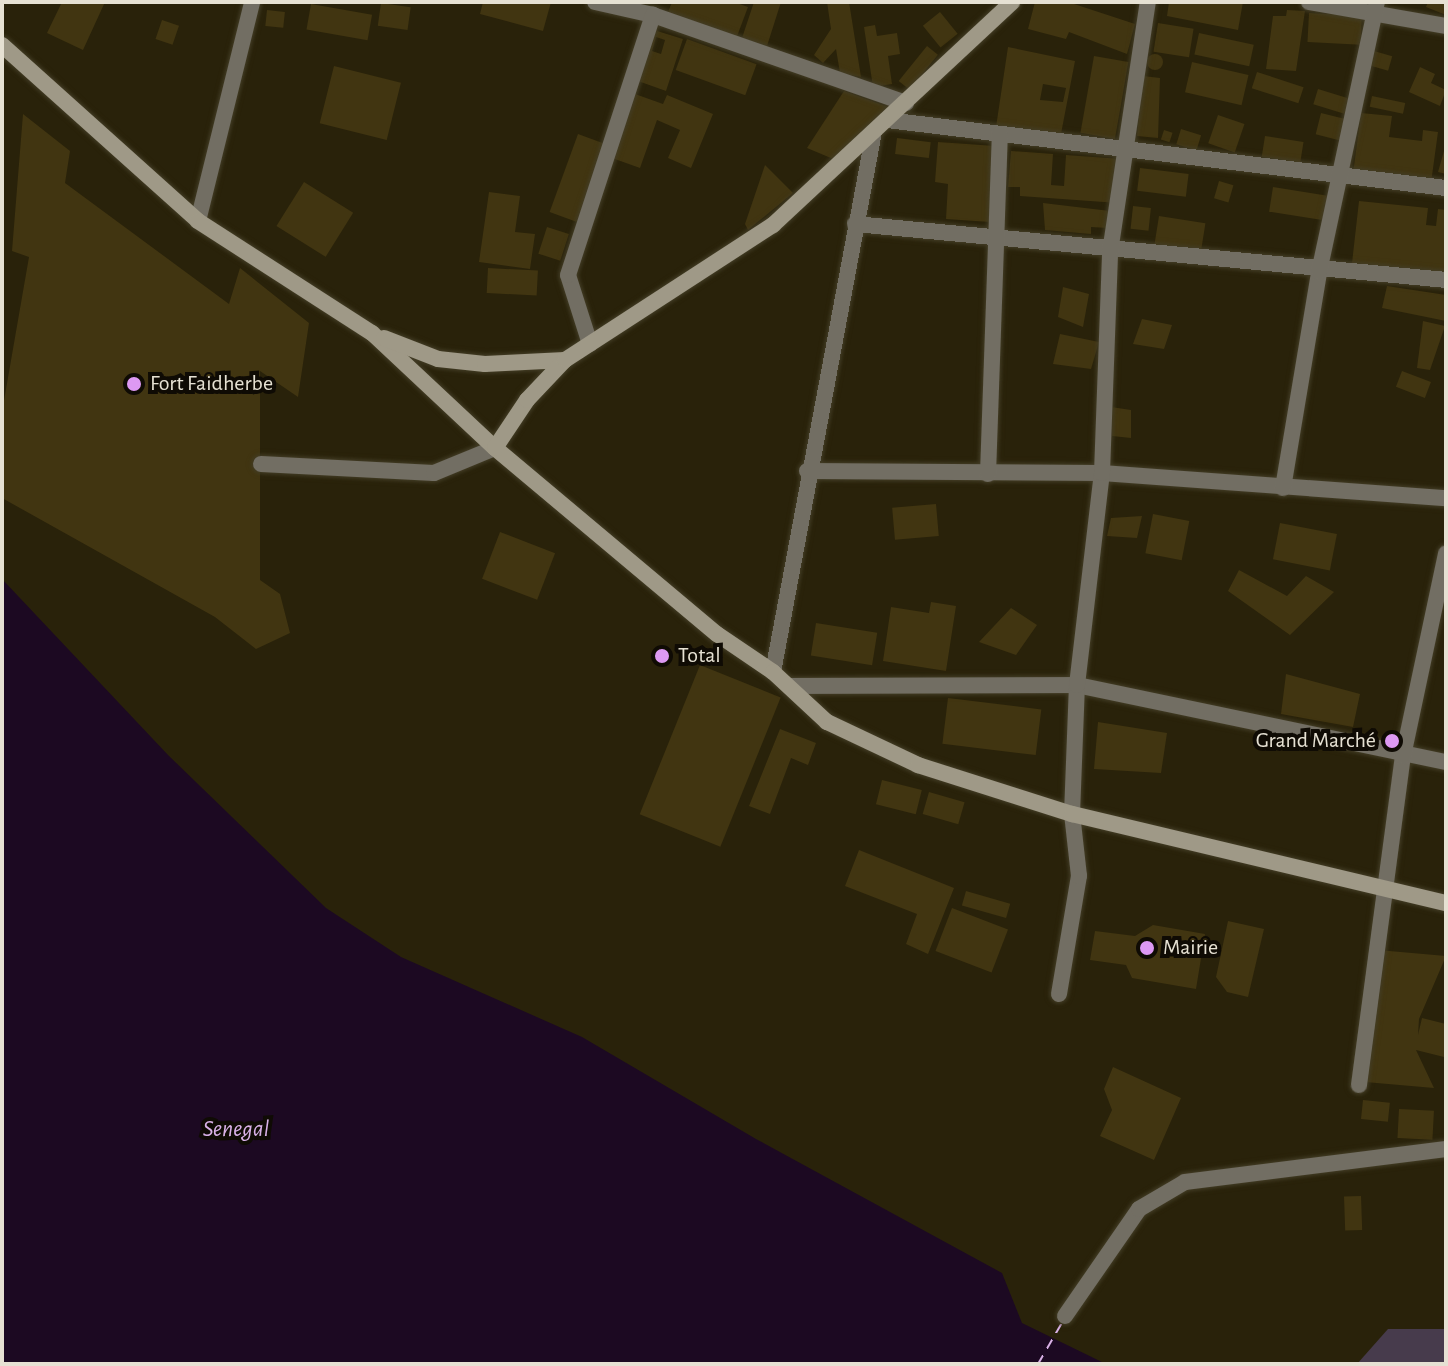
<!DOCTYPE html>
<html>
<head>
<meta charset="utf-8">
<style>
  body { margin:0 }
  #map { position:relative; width:1448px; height:1366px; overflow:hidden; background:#29220a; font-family:"Alegreya Sans",sans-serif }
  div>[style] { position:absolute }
  .green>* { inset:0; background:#473b4c }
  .water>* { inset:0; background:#1c0922 }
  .ferry>* { height:2px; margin-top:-1px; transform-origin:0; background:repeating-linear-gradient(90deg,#d9b1e7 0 10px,transparent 0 18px) }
  .building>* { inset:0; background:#413511; transform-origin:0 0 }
  .round { border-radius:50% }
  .roads { filter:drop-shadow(0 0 2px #433d26) drop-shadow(0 0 2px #433d26) }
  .lane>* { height:16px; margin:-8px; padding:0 8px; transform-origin:8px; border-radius:8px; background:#726e63 }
  .street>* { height:16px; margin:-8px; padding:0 8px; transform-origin:8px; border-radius:8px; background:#726e63 }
  .secondary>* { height:16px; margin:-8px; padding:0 8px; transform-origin:8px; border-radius:8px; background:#9f9987 }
  .dots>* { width:22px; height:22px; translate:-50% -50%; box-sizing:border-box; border:4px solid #0f0b04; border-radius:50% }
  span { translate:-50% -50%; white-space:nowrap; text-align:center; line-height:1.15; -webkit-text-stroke:8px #0f0b04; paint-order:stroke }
  .poi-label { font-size:22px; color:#e6e1d3 }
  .left { translate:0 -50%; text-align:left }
  .right { translate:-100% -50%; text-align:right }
  .water-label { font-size:24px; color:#d9b1e7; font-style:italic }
  .frame { position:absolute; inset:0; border:4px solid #e6e1d3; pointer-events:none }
</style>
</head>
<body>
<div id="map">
  <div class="green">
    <i style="clip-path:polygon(1388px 1329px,1446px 1329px,1446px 1364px,1357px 1364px)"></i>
  </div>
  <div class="water">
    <i style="clip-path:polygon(2px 579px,168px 755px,326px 908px,401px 957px,582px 1037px,756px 1139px,1002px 1273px,1022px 1323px,1106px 1364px,2px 1364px)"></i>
  </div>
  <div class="ferry">
    <i style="left:1038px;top:1364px;width:50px;rotate:-59.8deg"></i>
  </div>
  <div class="building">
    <i style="clip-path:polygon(62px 2px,105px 2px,83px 50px,47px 33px)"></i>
    <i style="clip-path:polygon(483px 2px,551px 2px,543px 31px,480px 14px)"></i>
    <i style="clip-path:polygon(672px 2px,734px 2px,748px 7px,736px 39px,667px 15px)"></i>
    <i style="clip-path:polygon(754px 2px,781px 2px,767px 46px,742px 38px)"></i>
    <i style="clip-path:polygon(827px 2px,849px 2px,861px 77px,840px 73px,836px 49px,823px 63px,814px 55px,831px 29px)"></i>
    <i style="clip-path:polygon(1035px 2px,1068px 2px,1135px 24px,1127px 54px,1069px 32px,1066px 39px,1028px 29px)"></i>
    <i style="clip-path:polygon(1169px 2px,1243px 2px,1238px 30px,1167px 16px)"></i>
    <i style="clip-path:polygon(1428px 2px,1446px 2px,1446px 15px,1426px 7px)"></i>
    <i style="left:381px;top:3px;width:30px;height:23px;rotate:8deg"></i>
    <i style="left:311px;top:4px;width:62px;height:26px;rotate:10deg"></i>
    <i style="left:267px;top:10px;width:18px;height:16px;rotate:6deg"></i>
    <i style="clip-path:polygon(1287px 10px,1305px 11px,1296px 71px,1266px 69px,1273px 16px,1286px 16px)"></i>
    <i style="left:940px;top:12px;width:28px;height:22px;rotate:51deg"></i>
    <i style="left:1309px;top:13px;width:53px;height:29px;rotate:3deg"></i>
    <i style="left:162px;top:20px;width:18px;height:20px;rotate:19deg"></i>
    <i style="left:1158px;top:23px;width:36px;height:29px;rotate:9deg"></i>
    <i style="clip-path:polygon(875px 25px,877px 36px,897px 33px,900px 54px,888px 56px,892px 84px,873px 87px,864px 27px)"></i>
    <i style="clip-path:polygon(evenodd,654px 30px,683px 39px,666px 91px,638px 81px,654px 30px,656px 37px,665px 40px,661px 54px,652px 51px,656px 37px)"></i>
    <i style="left:1199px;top:33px;width:56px;height:22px;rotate:12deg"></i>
    <i style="left:687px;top:39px;width:74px;height:33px;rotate:20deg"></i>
    <i style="left:927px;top:46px;width:14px;height:45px;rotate:39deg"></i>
    <i style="clip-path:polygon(evenodd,1008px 47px,1075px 61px,1060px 139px,996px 127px,1008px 47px,1043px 84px,1066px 88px,1063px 102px,1040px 100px,1043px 84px)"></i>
    <i style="left:1374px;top:51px;width:19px;height:15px;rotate:16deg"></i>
    <i class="round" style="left:1147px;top:54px;width:16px;height:16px"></i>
    <i style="left:1094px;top:56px;width:35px;height:78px;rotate:10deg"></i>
    <i style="left:1192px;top:62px;width:58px;height:31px;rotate:13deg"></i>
    <i style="left:334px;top:66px;width:69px;height:59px;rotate:14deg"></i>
    <i style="clip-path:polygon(1420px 67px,1435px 74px,1431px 83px,1446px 90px,1440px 106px,1409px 92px)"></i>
    <i style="left:1257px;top:72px;width:49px;height:17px;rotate:18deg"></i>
    <i style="clip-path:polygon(1143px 76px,1160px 78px,1158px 138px,1137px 136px)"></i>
    <i style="left:1318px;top:89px;width:34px;height:16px;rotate:17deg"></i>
    <i style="clip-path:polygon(844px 91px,888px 107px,838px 161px,807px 148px)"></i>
    <i style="clip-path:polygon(635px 94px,663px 104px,667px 95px,713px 114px,691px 168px,668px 158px,680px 130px,657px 120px,640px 168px,612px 158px)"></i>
    <i style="left:1372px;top:96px;width:34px;height:11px;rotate:12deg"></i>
    <i style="left:1321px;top:113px;width:25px;height:22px;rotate:14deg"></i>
    <i style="clip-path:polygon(1361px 113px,1392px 116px,1389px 137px,1422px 141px,1423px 130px,1438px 132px,1431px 183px,1353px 174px)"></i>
    <i style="clip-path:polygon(23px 114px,70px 151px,65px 183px,229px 304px,240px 268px,309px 323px,298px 397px,260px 371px,260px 580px,280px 594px,290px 633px,256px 649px,215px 617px,2px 498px,2px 412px,29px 257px,12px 251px)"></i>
    <i style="left:1218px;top:115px;width:28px;height:30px;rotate:19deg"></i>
    <i style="left:1181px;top:129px;width:21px;height:16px;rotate:17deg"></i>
    <i style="left:1164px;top:130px;width:9px;height:10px;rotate:18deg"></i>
    <i style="left:578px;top:134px;width:29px;height:83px;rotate:20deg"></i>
    <i style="left:1265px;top:136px;width:39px;height:21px;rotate:9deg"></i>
    <i style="left:897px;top:138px;width:34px;height:16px;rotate:7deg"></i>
    <i style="clip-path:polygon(938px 142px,995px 146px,990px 222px,946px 219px,948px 184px,935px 182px)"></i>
    <i style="clip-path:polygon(1446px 144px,1446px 174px,1438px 172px)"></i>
    <i style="clip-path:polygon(1011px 151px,1053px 154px,1051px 185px,1064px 186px,1066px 155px,1121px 159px,1118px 203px,1020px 196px,1020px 187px,1008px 187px)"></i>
    <i style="clip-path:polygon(765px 165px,793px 193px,748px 230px,745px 224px)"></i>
    <i style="left:1140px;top:168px;width:49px;height:23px;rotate:7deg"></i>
    <i style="left:1219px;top:181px;width:15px;height:18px;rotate:16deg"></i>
    <i style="left:304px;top:182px;width:58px;height:52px;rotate:32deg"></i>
    <i style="left:1273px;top:187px;width:60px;height:25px;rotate:9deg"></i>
    <i style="clip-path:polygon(489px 192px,520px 196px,515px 232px,535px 234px,530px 269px,479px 262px)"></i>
    <i style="clip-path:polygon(1359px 201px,1428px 208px,1426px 225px,1436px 226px,1438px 209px,1446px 210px,1446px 273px,1352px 263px)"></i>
    <i style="clip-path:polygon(1043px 203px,1110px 211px,1108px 228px,1091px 227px,1091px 234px,1045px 230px)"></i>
    <i style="left:1133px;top:206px;width:18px;height:23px;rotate:6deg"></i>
    <i style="left:1159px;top:216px;width:47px;height:31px;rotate:9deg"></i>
    <i style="left:547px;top:227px;width:23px;height:28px;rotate:18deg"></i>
    <i style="left:488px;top:268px;width:50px;height:25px;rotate:3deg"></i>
    <i style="clip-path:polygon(1387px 286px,1446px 295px,1446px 321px,1382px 308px)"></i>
    <i style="clip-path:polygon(1063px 287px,1089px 294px,1083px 327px,1058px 317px)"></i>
    <i style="clip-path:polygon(1142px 319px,1172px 325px,1164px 349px,1133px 344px)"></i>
    <i style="clip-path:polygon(1423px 321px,1445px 326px,1430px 370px,1417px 368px)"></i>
    <i style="clip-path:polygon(1060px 334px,1099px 342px,1091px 369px,1053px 364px)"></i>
    <i style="left:1402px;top:371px;width:31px;height:17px;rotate:21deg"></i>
    <i style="clip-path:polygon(1111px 407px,1131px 410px,1131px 438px,1112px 436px)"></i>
    <i style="left:936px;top:504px;width:32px;height:44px;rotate:85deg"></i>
    <i style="left:1153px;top:514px;width:37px;height:40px;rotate:11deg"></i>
    <i style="clip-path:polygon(1142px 516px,1137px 538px,1107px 536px,1111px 518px)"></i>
    <i style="left:1280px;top:523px;width:58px;height:37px;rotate:11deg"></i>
    <i style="left:500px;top:532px;width:59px;height:50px;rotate:21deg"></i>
    <i style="clip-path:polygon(1239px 570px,1287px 596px,1306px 576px,1334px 592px,1290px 635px,1228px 591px)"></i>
    <i style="clip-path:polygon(931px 602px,956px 606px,946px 671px,883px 661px,891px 607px,929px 613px)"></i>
    <i style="clip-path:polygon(1011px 608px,1037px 625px,1016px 655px,979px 642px)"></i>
    <i style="left:816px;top:623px;width:62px;height:33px;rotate:9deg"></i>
    <i style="left:700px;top:665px;width:87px;height:161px;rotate:22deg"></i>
    <i style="clip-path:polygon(1286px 674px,1360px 694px,1353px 727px,1281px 714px)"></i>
    <i style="left:948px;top:698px;width:94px;height:46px;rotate:7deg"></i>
    <i style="clip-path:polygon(1098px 722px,1167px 733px,1161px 773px,1094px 769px)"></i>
    <i style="clip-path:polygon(780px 729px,816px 743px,808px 765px,791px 758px,770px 814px,749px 806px)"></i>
    <i style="left:882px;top:780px;width:41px;height:25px;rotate:14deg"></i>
    <i style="left:929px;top:792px;width:37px;height:23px;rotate:16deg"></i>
    <i style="clip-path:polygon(859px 850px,954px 888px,928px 954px,906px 944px,917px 914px,845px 886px)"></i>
    <i style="left:966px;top:891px;width:46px;height:15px;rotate:16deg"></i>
    <i style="left:952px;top:908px;width:60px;height:46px;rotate:21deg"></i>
    <i style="clip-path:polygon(1228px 921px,1264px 929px,1248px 997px,1227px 992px,1216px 977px)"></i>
    <i style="clip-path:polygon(1153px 925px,1205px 934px,1196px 989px,1132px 978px,1126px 965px,1090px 960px,1095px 931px,1135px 936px)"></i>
    <i style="clip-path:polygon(1378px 950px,1446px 956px,1419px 1019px,1418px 1035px,1422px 1018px,1446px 1024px,1444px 1057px,1416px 1050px,1434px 1088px,1365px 1082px)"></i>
    <i style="clip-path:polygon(1113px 1067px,1181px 1098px,1154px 1160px,1100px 1136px,1112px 1110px,1104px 1089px)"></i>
    <i style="left:1363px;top:1100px;width:27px;height:19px;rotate:6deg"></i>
    <i style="left:1399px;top:1109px;width:35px;height:29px;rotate:3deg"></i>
    <i style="left:1361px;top:1196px;width:34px;height:17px;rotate:88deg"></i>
  </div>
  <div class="roads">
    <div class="lane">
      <i style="left:261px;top:464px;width:173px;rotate:3deg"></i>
      <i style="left:434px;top:473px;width:66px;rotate:-22.3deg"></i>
    </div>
    <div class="street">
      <i style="left:595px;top:2px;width:59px;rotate:12.6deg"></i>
      <i style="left:653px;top:15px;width:268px;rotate:19.2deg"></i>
      <i style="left:1309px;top:2px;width:139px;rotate:9.9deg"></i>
      <i style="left:887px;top:120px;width:563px;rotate:6.94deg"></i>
      <i style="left:198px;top:221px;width:226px;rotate:-76.1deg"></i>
      <i style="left:855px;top:224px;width:594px;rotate:5.41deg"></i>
      <i style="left:590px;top:344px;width:72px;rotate:-107.7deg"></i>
      <i style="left:568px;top:275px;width:274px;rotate:-71.9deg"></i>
      <i style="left:807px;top:471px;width:295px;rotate:0.4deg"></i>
      <i style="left:1102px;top:473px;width:345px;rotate:4.2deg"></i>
      <i style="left:988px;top:474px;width:340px;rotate:-88deg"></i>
      <i style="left:1283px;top:488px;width:219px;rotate:-80.5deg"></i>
      <i style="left:1319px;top:272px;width:276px;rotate:-77.9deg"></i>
      <i style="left:773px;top:672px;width:549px;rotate:-79.41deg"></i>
      <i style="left:790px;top:686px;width:287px;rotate:-0.2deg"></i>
      <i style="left:1077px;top:685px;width:377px;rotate:11.8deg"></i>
      <i style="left:1059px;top:994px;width:120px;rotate:-80.4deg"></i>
      <i style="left:1079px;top:876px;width:62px;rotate:-96.4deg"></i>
      <i style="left:1072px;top:814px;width:129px;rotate:-87.8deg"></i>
      <i style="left:1077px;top:685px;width:213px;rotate:-83.3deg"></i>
      <i style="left:1102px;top:473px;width:221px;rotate:-87.9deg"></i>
      <i style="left:1110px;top:252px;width:253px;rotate:-81.4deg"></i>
      <i style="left:1359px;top:1085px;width:332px;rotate:-82.4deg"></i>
      <i style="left:1403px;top:756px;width:207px;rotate:-78deg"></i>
      <i style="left:1065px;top:1316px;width:130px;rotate:-55.3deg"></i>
      <i style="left:1139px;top:1209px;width:53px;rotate:-30.4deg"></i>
      <i style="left:1185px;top:1182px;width:263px;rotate:-7.2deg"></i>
    </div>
    <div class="secondary">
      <i style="left:2px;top:45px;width:263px;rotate:41.9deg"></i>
      <i style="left:198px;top:221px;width:207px;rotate:32.8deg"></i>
      <i style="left:372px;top:333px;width:168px;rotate:43.1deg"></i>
      <i style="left:495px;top:448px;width:290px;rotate:40deg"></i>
      <i style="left:717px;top:634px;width:68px;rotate:34.2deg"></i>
      <i style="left:773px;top:672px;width:74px;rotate:42.8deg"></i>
      <i style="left:827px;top:722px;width:101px;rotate:25.3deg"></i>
      <i style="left:918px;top:765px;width:162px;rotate:17.7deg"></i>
      <i style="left:1072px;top:814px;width:384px;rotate:13.4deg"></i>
      <i style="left:384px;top:338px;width:58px;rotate:21.3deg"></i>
      <i style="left:438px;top:359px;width:47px;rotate:6.1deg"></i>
      <i style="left:485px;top:364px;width:80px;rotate:-2.9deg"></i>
      <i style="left:495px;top:448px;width:58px;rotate:-56.3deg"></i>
      <i style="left:527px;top:400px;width:55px;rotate:-46.5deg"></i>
      <i style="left:565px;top:360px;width:248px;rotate:-33deg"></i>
      <i style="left:773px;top:225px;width:327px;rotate:-43deg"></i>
    </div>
  </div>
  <div class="dots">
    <i style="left:134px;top:384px;background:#dd99f3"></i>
    <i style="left:662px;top:656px;background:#dd99f3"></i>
    <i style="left:1392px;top:741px;background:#dd99f3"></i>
    <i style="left:1147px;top:948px;background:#dd99f3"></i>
  </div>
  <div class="poi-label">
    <span class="left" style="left:150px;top:384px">Fort Faidherbe</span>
    <span class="left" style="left:678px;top:656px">Total</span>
    <span class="right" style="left:1376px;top:741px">Grand Marché</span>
    <span class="left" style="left:1163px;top:948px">Mairie</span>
  </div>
  <div class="water-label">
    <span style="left:236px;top:1130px">Senegal</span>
  </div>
  <div class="frame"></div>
</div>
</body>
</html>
